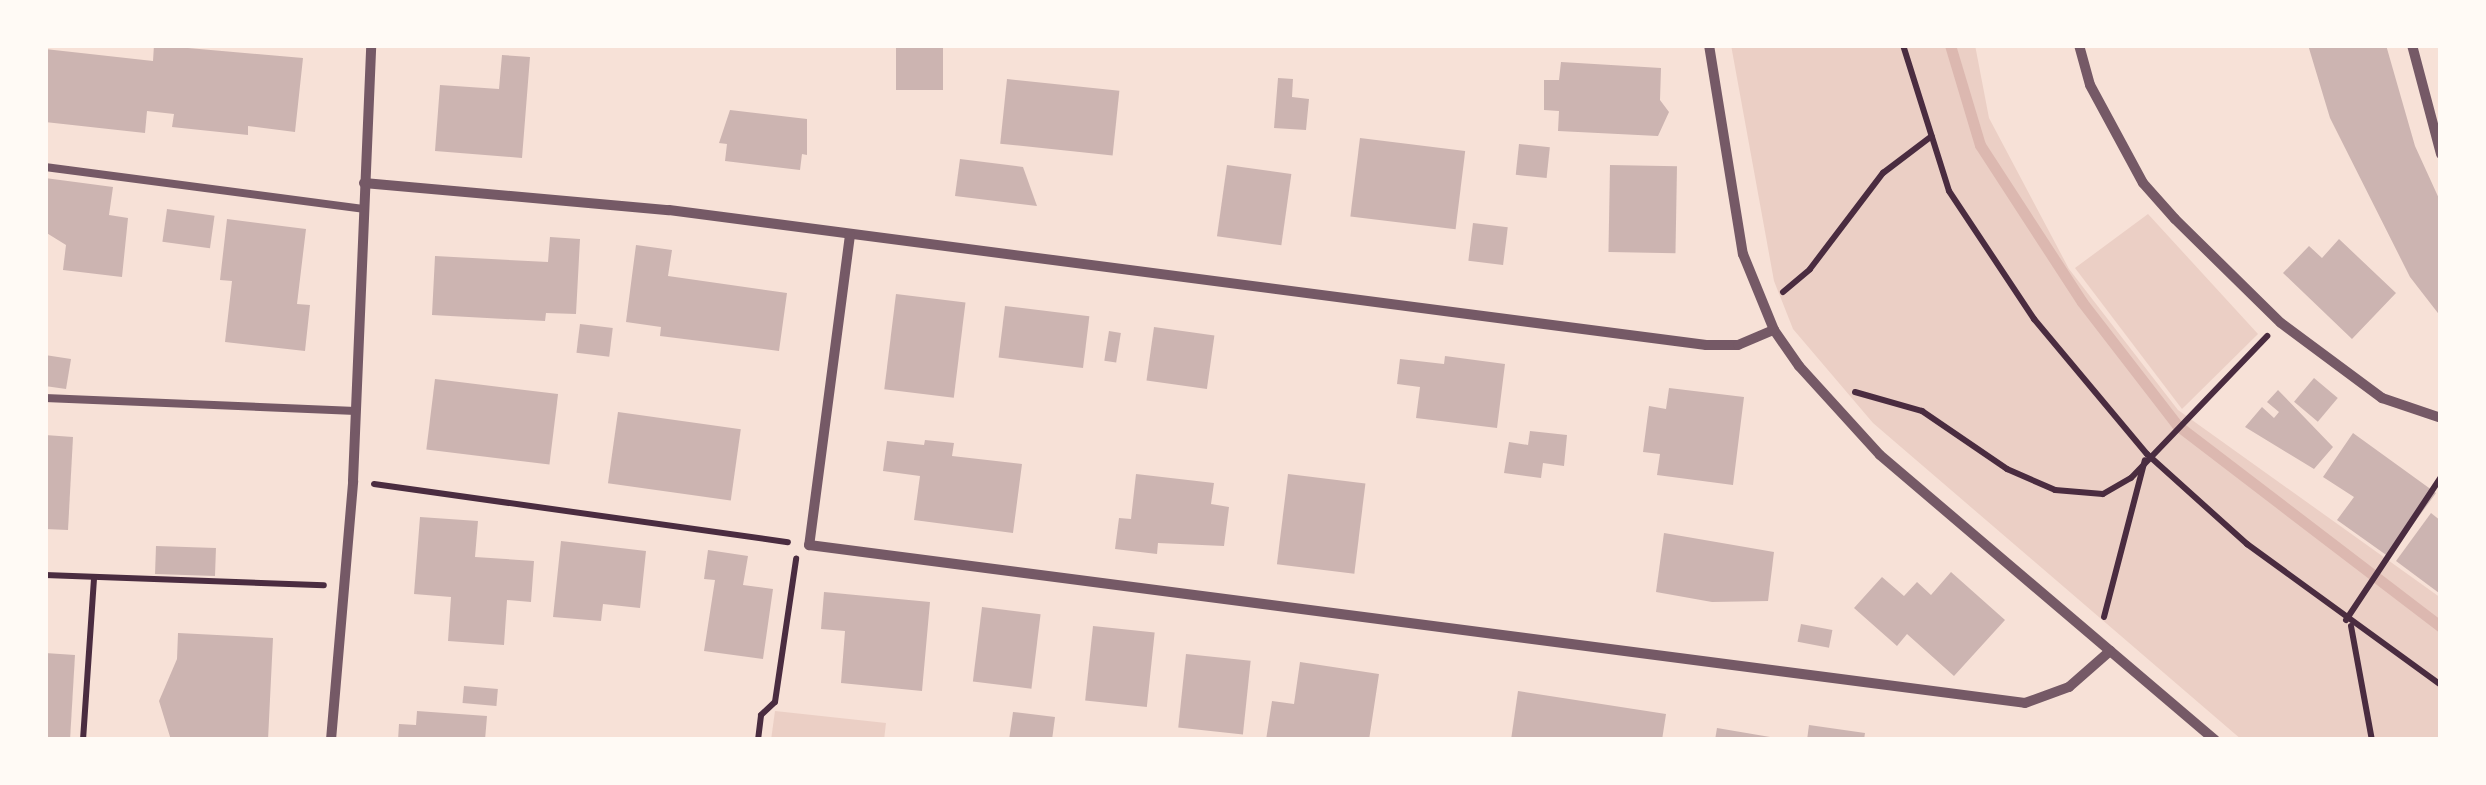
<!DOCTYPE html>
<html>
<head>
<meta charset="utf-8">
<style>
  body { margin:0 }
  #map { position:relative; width:2486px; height:785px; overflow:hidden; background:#f7e1d7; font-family:Ubuntu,sans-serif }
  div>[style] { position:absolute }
  .green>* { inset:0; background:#ebcfc5 }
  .stream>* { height:11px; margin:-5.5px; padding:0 5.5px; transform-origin:5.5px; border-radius:5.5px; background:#dcb8b0 }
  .building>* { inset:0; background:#ccb4b1; transform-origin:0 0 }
  .path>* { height:6px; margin:-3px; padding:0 3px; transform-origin:3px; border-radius:3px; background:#4a2c40 }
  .service>* { height:8px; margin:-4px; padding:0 4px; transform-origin:4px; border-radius:4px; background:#755966 }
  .minor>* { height:10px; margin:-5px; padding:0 5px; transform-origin:5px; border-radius:5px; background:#755966 }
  span { translate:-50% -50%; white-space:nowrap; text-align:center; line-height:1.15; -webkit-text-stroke:9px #fffaf5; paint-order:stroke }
  .frame { position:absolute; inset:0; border:48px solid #fffaf5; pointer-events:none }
</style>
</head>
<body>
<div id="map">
  <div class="green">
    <i style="clip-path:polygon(1731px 45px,1975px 45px,1989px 118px,2069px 269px,2178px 410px,2441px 598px,2441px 740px,2242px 740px,1873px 423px,1793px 329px,1774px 281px)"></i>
    <i style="clip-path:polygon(2148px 214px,2258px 334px,2182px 409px,2075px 268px)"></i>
    <i style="clip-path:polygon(775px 711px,886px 723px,884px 740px,771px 740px)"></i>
  </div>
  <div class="stream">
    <i style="left:1950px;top:45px;width:104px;rotate:73.3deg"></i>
    <i style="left:1980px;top:145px;width:187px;rotate:57deg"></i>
    <i style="left:2082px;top:302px;width:155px;rotate:52.3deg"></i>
    <i style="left:2177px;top:425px;width:332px;rotate:37.4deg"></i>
  </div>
  <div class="building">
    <i style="clip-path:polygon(154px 45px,303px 58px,295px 132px,248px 126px,248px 135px,172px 127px,174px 114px,147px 111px,145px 133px,45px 122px,45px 49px,153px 61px)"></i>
    <i style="left:896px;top:45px;width:47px;height:45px"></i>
    <i style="clip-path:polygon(2308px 45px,2386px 45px,2415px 146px,2441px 203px,2441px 317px,2410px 277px,2330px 118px)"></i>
    <i style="clip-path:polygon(502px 55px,530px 57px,522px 158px,435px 151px,440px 85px,499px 89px)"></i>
    <i style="clip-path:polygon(1561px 62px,1661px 68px,1660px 100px,1669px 112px,1658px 136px,1558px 131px,1559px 111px,1544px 110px,1544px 80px,1559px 80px)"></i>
    <i style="clip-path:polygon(1278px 78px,1293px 79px,1292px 97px,1309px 99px,1306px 130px,1274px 128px)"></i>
    <i style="left:1007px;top:79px;width:113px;height:65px;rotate:6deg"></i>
    <i style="clip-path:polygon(730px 110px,807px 119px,807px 155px,802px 154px,800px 170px,725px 161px,727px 144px,719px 143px)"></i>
    <i style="left:1360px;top:138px;width:106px;height:79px;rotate:7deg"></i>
    <i style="left:1519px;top:144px;width:31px;height:31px;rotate:6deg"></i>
    <i style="clip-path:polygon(960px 159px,1023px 167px,1037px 206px,955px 196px)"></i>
    <i style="left:1227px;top:165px;width:65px;height:72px;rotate:8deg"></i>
    <i style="left:1610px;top:165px;width:67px;height:87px;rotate:1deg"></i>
    <i style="clip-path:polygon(45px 178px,113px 187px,109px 215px,128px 218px,122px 277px,63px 270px,66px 245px,45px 232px)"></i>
    <i style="left:167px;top:209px;width:48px;height:33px;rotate:8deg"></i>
    <i style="clip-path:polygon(227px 219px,306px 229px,297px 304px,310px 305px,305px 351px,225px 342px,232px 281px,220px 280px)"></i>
    <i style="left:1473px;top:223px;width:35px;height:38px;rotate:7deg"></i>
    <i style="clip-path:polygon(550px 237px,580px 239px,576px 314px,546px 313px,545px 321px,432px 315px,435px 256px,548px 262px)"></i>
    <i style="clip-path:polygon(2339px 239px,2396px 293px,2352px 339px,2283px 273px,2309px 246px,2322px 258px)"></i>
    <i style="clip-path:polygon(636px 245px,672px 250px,668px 276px,787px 293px,779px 351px,660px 336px,661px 327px,626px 322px)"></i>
    <i style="left:896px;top:294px;width:70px;height:96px;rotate:7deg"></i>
    <i style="left:1005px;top:306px;width:85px;height:52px;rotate:7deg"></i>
    <i style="left:580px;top:324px;width:33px;height:29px;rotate:7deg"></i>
    <i style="left:1154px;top:327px;width:61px;height:54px;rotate:8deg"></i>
    <i style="left:1109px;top:331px;width:12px;height:30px;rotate:9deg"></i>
    <i style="clip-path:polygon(45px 355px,71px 359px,66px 389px,45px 386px)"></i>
    <i style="clip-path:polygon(1445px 356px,1505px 364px,1497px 428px,1416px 418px,1420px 387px,1397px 384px,1400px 359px,1444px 364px)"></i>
    <i style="left:2314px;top:378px;width:31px;height:31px;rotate:40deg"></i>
    <i style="left:435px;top:379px;width:124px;height:71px;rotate:7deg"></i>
    <i style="clip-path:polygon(1669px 388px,1744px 397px,1733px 485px,1657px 475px,1660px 454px,1643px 452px,1649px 406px,1666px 409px)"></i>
    <i style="clip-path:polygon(2278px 390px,2333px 447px,2314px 469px,2245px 427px,2262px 407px,2274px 418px,2279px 412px,2267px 402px)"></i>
    <i style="left:618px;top:412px;width:124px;height:72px;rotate:8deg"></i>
    <i style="clip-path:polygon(1530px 431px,1567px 435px,1564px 466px,1543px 463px,1541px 478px,1504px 473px,1509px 442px,1528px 445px)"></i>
    <i style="clip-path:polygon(2353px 433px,2436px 493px,2389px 557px,2337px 520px,2354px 497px,2323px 477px)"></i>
    <i style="clip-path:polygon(45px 435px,73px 437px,68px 530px,45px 529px)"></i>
    <i style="clip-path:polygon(925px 440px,954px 443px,952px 456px,1022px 464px,1013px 533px,914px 520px,920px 476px,883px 471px,887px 441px,924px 445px)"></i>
    <i style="clip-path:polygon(1136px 474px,1214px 483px,1211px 504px,1229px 507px,1224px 546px,1158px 543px,1157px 554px,1115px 549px,1119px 518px,1131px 519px)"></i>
    <i style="left:1288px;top:474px;width:78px;height:91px;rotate:7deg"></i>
    <i style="clip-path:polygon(2431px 513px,2441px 521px,2439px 593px,2396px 561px)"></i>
    <i style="clip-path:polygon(420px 517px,478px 521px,475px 557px,534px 561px,531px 602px,507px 600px,504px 645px,448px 641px,451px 597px,414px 594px)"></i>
    <i style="clip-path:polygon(1664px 533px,1774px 552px,1768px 601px,1712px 602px,1656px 592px)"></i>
    <i style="clip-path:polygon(561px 541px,646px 551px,640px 608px,603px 604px,601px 621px,553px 617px)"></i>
    <i style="left:156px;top:546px;width:60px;height:28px;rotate:2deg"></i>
    <i style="clip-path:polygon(708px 550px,748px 556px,743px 585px,773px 589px,763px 659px,704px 651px,715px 580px,704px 579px)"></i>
    <i style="clip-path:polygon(1951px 572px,2005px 620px,1954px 676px,1907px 634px,1897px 646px,1854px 608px,1882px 577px,1904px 596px,1917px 582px,1931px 595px)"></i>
    <i style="clip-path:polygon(824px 592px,930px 602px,922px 691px,841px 683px,845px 631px,821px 629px)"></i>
    <i style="left:982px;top:607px;width:59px;height:75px;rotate:7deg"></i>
    <i style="left:1801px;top:624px;width:32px;height:18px;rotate:11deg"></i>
    <i style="left:1093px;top:626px;width:62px;height:75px;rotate:6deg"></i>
    <i style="clip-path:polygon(178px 633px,273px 638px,268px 740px,171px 740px,159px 701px,177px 659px)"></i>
    <i style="clip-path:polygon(45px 653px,75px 655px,70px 740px,45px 740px)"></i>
    <i style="left:1186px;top:654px;width:65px;height:74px;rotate:6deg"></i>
    <i style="clip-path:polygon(1300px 662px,1379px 674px,1369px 740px,1266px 740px,1272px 701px,1294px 704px)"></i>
    <i style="left:464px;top:686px;width:34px;height:17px;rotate:5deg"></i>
    <i style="clip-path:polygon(1518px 691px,1666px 714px,1662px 740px,1511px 740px)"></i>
    <i style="clip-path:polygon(417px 711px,487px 716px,485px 740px,398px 740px,399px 724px,416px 725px)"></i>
    <i style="clip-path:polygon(1013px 712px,1055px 717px,1052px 740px,1009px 740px)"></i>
    <i style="clip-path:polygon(1809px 725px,1865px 733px,1864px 740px,1807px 740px)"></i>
    <i style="clip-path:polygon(1717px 728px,1776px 738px,1775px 740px,1715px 740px)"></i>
  </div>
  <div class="path">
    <i style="left:1903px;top:45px;width:153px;rotate:72.5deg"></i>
    <i style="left:1949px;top:191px;width:154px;rotate:56.4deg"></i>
    <i style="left:2034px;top:319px;width:176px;rotate:50.1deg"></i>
    <i style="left:2147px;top:454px;width:135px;rotate:42deg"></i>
    <i style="left:2247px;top:544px;width:240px;rotate:36deg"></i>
    <i style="left:1783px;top:292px;width:35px;rotate:-40deg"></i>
    <i style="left:1810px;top:269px;width:121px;rotate:-52.8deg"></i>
    <i style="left:1883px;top:173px;width:61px;rotate:-37.1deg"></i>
    <i style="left:1855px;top:392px;width:70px;rotate:15.8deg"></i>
    <i style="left:1922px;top:411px;width:103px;rotate:34.3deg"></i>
    <i style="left:2007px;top:469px;width:52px;rotate:23.6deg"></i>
    <i style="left:2055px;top:490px;width:48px;rotate:4.8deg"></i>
    <i style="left:2103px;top:494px;width:32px;rotate:-30deg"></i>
    <i style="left:2131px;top:478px;width:197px;rotate:-46.2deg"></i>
    <i style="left:374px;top:484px;width:418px;rotate:8deg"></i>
    <i style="left:45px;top:575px;width:279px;rotate:2.1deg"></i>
    <i style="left:2104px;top:617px;width:162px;rotate:-75.4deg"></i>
    <i style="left:2346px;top:620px;width:172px;rotate:-56.4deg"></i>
    <i style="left:2351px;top:626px;width:116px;rotate:79.6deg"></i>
    <i style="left:83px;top:740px;width:162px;rotate:-86.1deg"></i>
    <i style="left:758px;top:740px;width:25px;rotate:-83deg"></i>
    <i style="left:761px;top:715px;width:19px;rotate:-43deg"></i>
    <i style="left:775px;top:702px;width:145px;rotate:-81.6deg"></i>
  </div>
  <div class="service">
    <i style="left:45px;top:167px;width:321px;rotate:7.5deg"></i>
    <i style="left:45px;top:398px;width:311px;rotate:2.4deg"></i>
  </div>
  <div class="minor">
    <i style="left:1709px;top:45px;width:212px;rotate:80.8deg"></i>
    <i style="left:1743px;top:254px;width:82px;rotate:67.8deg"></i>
    <i style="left:1774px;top:330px;width:44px;rotate:55.2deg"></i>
    <i style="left:1799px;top:366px;width:120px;rotate:47.7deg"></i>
    <i style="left:1880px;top:455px;width:440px;rotate:40.4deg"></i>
    <i style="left:2079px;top:45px;width:41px;rotate:74.6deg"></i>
    <i style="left:2090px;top:85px;width:111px;rotate:61.6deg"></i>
    <i style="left:2143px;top:183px;width:48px;rotate:48.4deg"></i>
    <i style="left:2175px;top:219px;width:148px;rotate:44.5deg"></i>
    <i style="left:2281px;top:323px;width:126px;rotate:36.6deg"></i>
    <i style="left:2382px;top:398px;width:62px;rotate:18.7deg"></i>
    <i style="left:2412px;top:45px;width:113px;rotate:75.1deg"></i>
    <i style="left:364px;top:183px;width:306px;rotate:5.1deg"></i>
    <i style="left:669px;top:210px;width:1046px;rotate:7.42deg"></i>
    <i style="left:1706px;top:345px;width:32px"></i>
    <i style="left:1738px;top:345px;width:39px;rotate:-23deg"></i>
    <i style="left:850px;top:235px;width:313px;rotate:97.5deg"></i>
    <i style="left:809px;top:545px;width:1226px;rotate:7.4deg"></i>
    <i style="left:2025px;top:703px;width:47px;rotate:-20deg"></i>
    <i style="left:2069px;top:687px;width:55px;rotate:-41.3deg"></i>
    <i style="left:331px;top:740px;width:260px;rotate:-85.1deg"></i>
    <i style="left:353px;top:481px;width:436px;rotate:-87.6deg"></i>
  </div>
  <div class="frame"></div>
</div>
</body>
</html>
